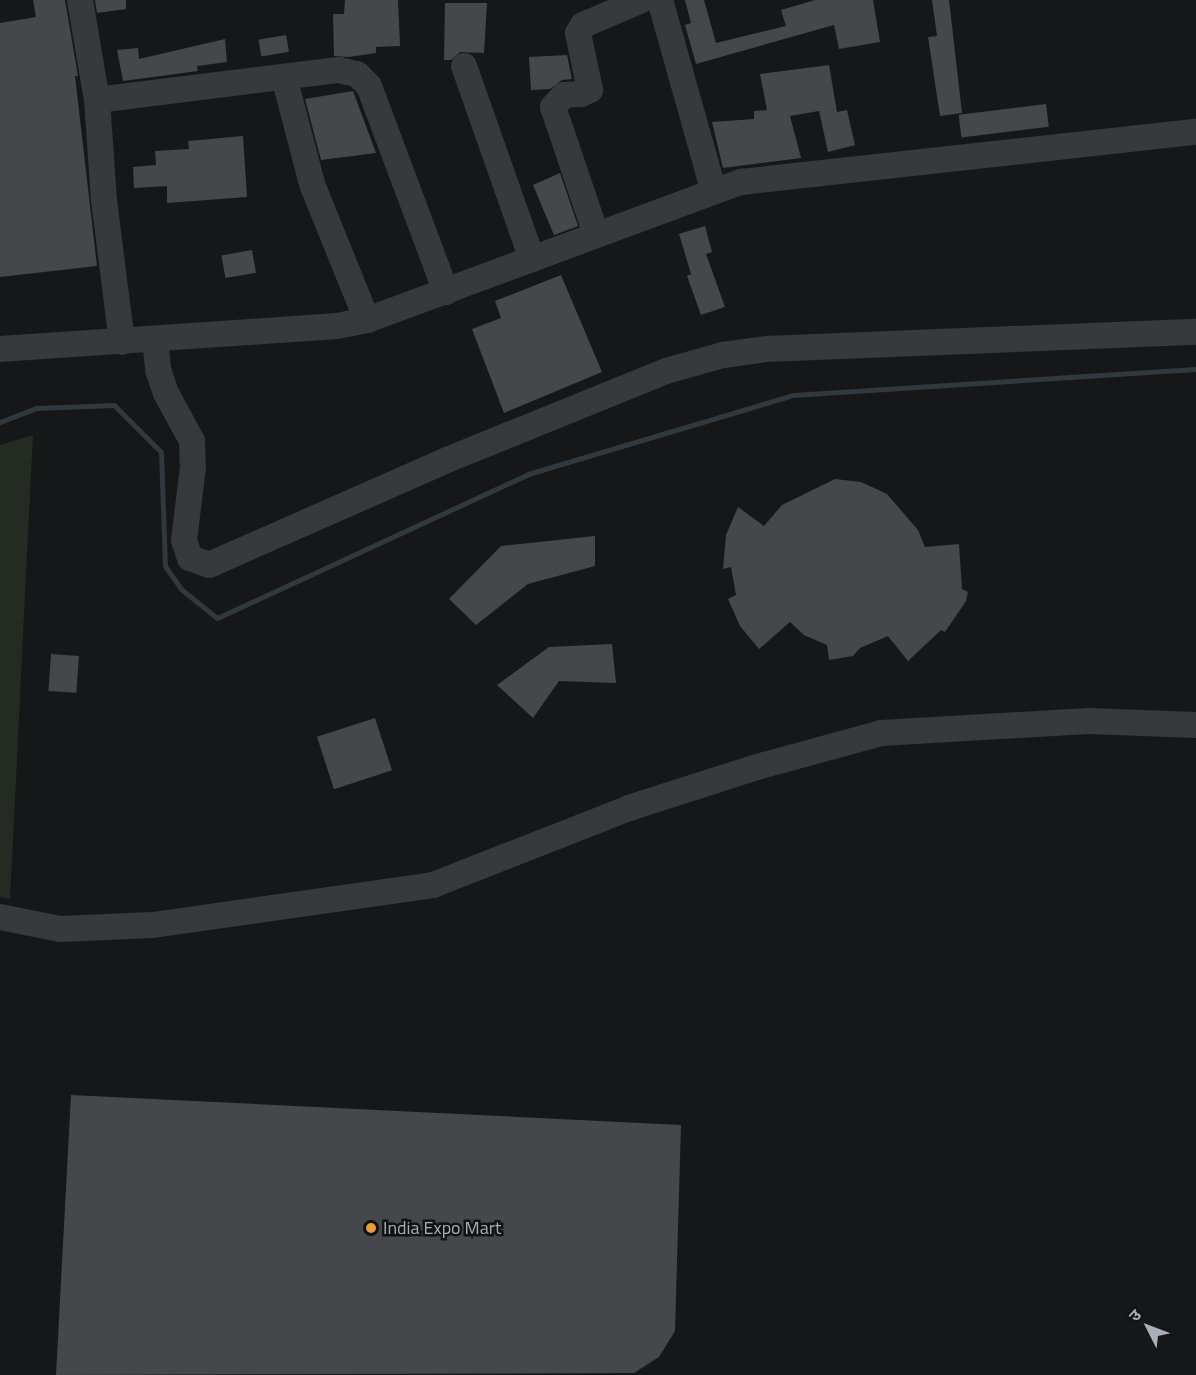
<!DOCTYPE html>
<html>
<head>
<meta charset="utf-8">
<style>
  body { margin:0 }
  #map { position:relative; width:1196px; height:1375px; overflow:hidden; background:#161718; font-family:"Titillium Web","Noto Sans Devanagari",sans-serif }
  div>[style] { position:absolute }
  .green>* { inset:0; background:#232b23 }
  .stream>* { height:5px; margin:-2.5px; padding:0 2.5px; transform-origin:2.5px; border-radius:2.5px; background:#2f393e }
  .building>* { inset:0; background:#45474b; transform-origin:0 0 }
  .minor>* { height:26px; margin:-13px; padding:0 13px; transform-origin:13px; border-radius:13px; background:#37393d }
  .dots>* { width:16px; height:16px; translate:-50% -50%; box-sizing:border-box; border:3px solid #111213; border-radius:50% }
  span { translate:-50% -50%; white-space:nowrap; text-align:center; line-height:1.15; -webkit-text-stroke:5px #111213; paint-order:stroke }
  .poi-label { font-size:18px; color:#a9afb8 }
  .left { translate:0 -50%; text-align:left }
  .north { position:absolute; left:1118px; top:1297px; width:60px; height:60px; -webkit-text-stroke:4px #111213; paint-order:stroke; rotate:312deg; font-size:16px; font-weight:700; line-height:24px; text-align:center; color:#a9afb8 }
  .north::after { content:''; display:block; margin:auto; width:21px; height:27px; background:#a9afb8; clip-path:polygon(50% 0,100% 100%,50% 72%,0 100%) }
</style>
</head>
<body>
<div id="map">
  <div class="green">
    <i style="clip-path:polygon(33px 435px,10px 899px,0 897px,0 445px)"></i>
  </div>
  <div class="stream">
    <i style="left:0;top:422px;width:40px;rotate:-21deg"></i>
    <i style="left:37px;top:408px;width:77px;rotate:-2.2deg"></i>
    <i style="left:114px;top:405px;width:66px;rotate:45deg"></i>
    <i style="left:161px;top:452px;width:114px;rotate:88deg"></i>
    <i style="left:165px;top:566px;width:28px;rotate:55deg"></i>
    <i style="left:181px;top:589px;width:46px;rotate:38.9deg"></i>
    <i style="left:217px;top:618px;width:343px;rotate:-24.8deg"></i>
    <i style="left:528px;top:474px;width:277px;rotate:-16.6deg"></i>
    <i style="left:793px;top:395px;width:404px;rotate:-3.7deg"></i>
  </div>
  <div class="building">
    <i style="clip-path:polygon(33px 0,65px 0,78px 76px,75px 76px,97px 266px,0 277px,0 23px,36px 17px)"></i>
    <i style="clip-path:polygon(95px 0,126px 0,126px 9px,97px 13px)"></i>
    <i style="clip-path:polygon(345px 0,398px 0,400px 46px,376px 47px,376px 53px,349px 57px,334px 56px,333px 14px,344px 14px)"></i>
    <i style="clip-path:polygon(685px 0,704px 0,716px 43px,786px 26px,781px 10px,815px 0,873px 0,880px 42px,839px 49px,834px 25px,696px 64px,685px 25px,691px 23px)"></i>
    <i style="clip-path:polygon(932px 0,949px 0,962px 113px,940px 116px,928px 37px,937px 36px)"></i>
    <i style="clip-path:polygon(445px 3px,487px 3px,484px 53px,460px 52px,451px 60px,444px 60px)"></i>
    <i style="left:286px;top:35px;width:17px;height:28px;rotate:80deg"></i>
    <i style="clip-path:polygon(225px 39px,227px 62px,197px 66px,198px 71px,123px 81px,117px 50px,138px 48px,139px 59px)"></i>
    <i style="clip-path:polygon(567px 55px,572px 79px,562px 80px,550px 89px,531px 90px,529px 57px)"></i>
    <i style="clip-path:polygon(829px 65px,837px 112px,847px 110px,855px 145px,828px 152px,819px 111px,790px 116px,801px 158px,723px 168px,712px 122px,754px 119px,754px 111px,767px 110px,760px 74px)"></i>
    <i style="clip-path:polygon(353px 91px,376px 153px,321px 160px,305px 99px)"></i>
    <i style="left:1046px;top:104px;width:23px;height:88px;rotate:83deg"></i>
    <i style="clip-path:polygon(243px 136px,247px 197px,167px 203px,167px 186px,134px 188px,133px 167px,156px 165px,155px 151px,189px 149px,188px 141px)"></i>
    <i style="clip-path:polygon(560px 173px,578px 226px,554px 235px,533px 185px)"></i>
    <i style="clip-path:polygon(705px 226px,712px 252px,706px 254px,725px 307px,701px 315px,687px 276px,691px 274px,679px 234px)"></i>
    <i style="left:252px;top:250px;width:23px;height:31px;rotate:80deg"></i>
    <i style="clip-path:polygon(561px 275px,602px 372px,504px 413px,472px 329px,501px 318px,495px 301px)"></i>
    <i style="clip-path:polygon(835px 479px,861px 482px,887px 494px,918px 530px,925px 547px,959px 544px,962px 589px,968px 592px,966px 601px,945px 632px,941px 630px,908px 661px,888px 636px,860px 648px,853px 656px,829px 660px,827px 645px,804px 635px,790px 622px,759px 649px,740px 626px,728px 599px,736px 595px,731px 567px,723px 569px,726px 535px,738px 507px,764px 526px,782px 505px)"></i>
    <i style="clip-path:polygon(595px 536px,595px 566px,528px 584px,476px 625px,449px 599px,501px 546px)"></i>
    <i style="clip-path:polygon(612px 644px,616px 683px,559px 681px,533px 718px,497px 685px,549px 647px)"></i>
    <i style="left:51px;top:654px;width:28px;height:37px;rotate:4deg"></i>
    <i style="left:375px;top:718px;width:55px;height:61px;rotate:72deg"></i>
    <i style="clip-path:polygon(71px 1095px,681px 1125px,675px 1331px,659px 1357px,634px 1373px,56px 1375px)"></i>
  </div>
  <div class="minor">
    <i style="left:80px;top:0;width:101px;rotate:80.4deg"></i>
    <i style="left:97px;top:100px;width:100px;rotate:86deg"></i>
    <i style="left:104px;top:200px;width:143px;rotate:82.8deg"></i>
    <i style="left:660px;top:0;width:196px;rotate:74.3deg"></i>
    <i style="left:464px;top:66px;width:205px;rotate:70.6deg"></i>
    <i style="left:284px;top:77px;width:111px;rotate:75.3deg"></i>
    <i style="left:312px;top:184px;width:147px;rotate:68deg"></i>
    <i style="left:97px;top:100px;width:244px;rotate:-7.1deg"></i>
    <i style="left:339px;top:70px;width:18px;rotate:13deg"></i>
    <i style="left:357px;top:74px;width:17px;rotate:45deg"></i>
    <i style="left:369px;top:86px;width:220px;rotate:69.5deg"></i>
    <i style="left:596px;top:234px;width:134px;rotate:-108.7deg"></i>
    <i style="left:553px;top:107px;width:16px;rotate:-47deg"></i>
    <i style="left:564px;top:95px;width:17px;rotate:-3deg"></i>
    <i style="left:581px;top:94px;width:10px;rotate:-24deg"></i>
    <i style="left:590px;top:90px;width:58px;rotate:-101.9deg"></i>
    <i style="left:578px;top:33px;width:9px;rotate:-58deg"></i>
    <i style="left:583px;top:25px;width:64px;rotate:-23deg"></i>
    <i style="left:155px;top:339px;width:31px;rotate:84deg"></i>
    <i style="left:158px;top:370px;width:24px;rotate:71deg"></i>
    <i style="left:166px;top:393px;width:55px;rotate:61.6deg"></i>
    <i style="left:192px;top:441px;width:26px;rotate:88deg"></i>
    <i style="left:193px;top:467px;width:74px;rotate:97deg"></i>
    <i style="left:184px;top:540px;width:19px;rotate:72deg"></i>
    <i style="left:190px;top:558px;width:20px;rotate:20deg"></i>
    <i style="left:209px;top:565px;width:255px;rotate:-23.8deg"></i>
    <i style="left:442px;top:462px;width:242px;rotate:-22.1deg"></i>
    <i style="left:666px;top:371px;width:59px;rotate:-15.7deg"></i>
    <i style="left:723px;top:355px;width:43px;rotate:-7.9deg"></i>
    <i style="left:766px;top:349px;width:430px;rotate:-2.3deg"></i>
    <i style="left:0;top:349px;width:338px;rotate:-3.9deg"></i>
    <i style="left:337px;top:326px;width:31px;rotate:-11deg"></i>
    <i style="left:367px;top:320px;width:399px;rotate:-20.3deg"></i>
    <i style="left:741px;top:182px;width:458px;rotate:-6.3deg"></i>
    <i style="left:0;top:917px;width:61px;rotate:11.3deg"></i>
    <i style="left:60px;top:929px;width:93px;rotate:-2.5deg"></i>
    <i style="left:153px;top:925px;width:283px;rotate:-8.1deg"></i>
    <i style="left:433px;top:885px;width:211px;rotate:-21.4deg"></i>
    <i style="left:629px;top:808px;width:134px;rotate:-17.8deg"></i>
    <i style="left:757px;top:767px;width:129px;rotate:-15.3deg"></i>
    <i style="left:881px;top:733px;width:208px;rotate:-3.3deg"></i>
    <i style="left:1089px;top:721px;width:107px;rotate:2.1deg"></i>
  </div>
  <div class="dots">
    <i style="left:371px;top:1228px;background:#eb9d3b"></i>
  </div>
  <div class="poi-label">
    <span class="left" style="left:383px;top:1228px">India Expo Mart</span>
  </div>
  <div class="north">उ</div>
</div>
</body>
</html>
